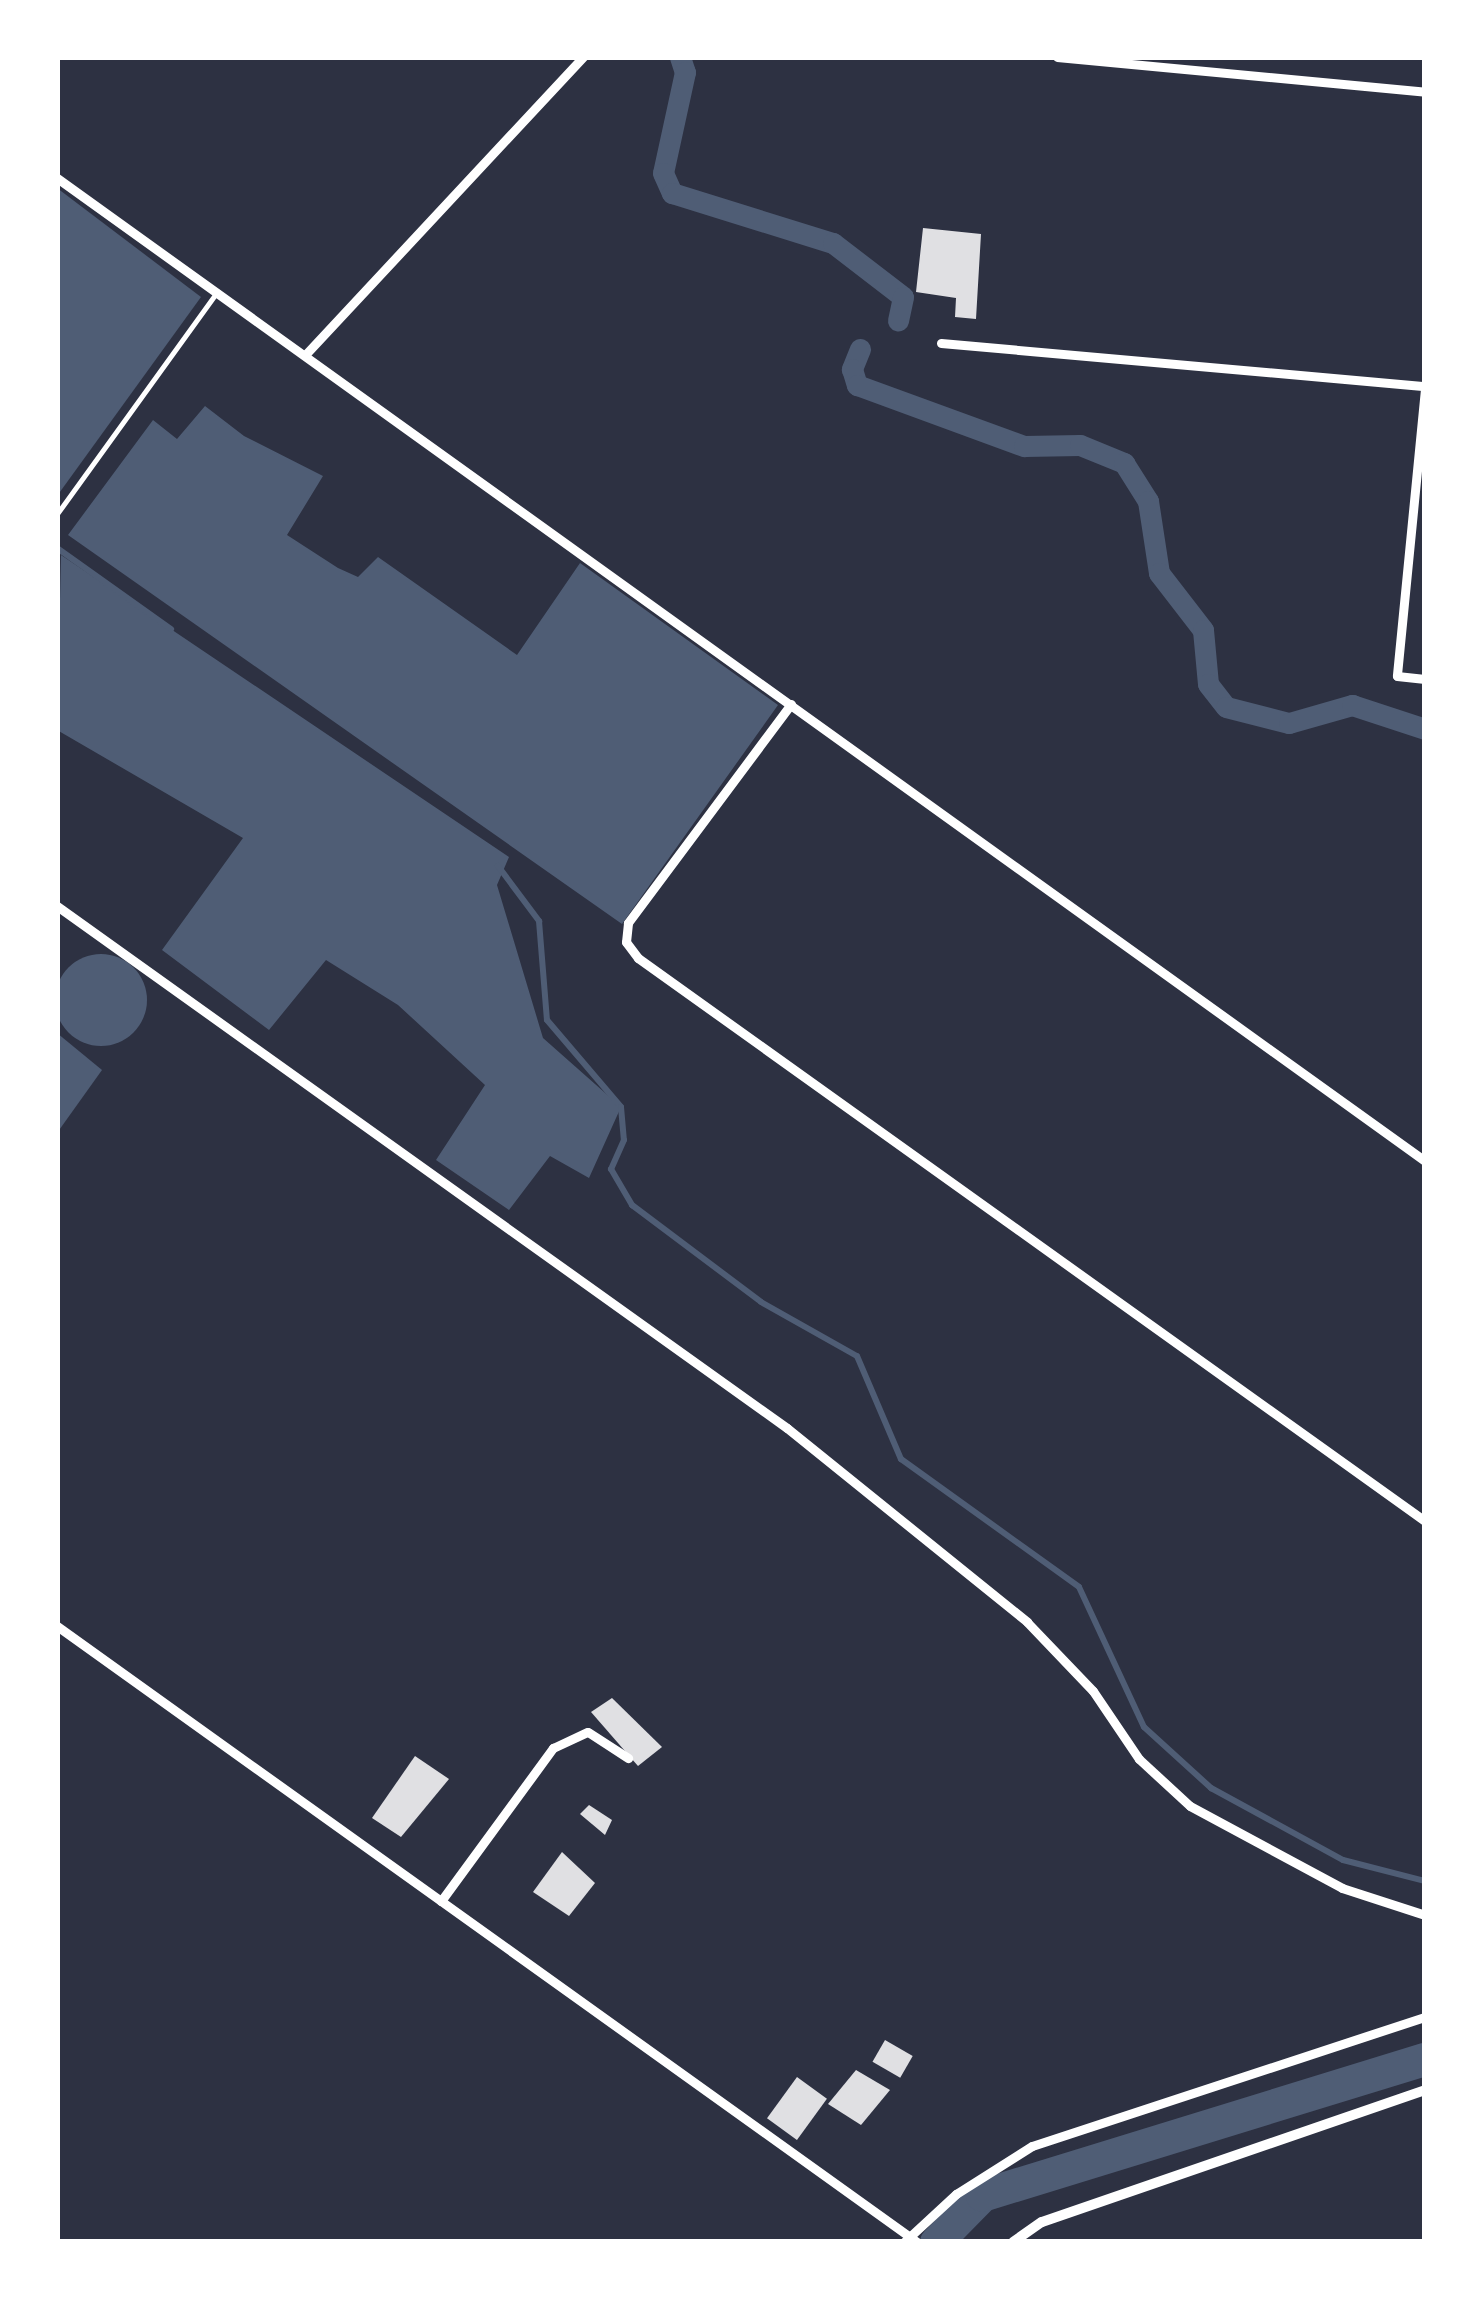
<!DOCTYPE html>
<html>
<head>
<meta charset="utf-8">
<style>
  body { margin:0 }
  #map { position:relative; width:1482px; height:2299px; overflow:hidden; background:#2d3142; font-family:Rubik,sans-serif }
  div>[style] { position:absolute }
  .water>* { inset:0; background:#4f5d75 }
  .round { border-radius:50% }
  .stream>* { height:6px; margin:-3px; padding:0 3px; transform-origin:3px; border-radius:3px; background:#4f5d75 }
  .canal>* { height:21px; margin:-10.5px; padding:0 10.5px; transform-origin:10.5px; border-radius:10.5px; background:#4f5d75 }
  .river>* { height:33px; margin:-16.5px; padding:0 16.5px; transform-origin:16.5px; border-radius:16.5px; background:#4f5d75 }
  .building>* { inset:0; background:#e0e0e3; transform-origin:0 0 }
  .service>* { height:4.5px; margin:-2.25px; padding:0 2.25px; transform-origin:2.25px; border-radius:2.25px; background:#fff }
  .minor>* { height:9px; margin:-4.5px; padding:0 4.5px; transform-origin:4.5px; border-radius:4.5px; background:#fff }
  .tertiary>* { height:10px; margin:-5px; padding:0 5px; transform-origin:5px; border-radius:5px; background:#fff }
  span { translate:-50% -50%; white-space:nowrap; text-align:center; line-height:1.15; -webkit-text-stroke:12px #fff; paint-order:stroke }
  .frame { position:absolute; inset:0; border:60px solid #fff; pointer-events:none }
</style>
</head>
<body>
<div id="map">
  <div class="water">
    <i style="clip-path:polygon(57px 188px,201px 297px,57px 496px)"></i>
    <i style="clip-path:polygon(205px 406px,244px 436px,323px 476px,287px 535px,338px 568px,358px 577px,378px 557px,517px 655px,580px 563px,778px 705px,622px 924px,68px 535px,153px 420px,177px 439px)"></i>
    <i style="clip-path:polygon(61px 555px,509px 857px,497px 885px,543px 1038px,621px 1107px,589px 1178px,550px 1156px,509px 1210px,436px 1160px,485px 1085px,398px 1005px,326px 960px,269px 1030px,162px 950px,243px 838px,57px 730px)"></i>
    <i class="round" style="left:55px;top:954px;width:92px;height:92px"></i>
    <i style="clip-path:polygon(57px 1033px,102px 1070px,57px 1133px)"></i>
  </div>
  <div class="stream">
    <i style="left:57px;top:548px;width:140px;rotate:35.4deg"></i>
    <i style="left:498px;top:866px;width:69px;rotate:53.3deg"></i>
    <i style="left:539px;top:921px;width:99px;rotate:85.4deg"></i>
    <i style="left:547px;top:1020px;width:114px;rotate:49.6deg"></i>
    <i style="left:621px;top:1107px;width:33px;rotate:85deg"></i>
    <i style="left:624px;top:1140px;width:32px;rotate:114deg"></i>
    <i style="left:611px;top:1169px;width:42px;rotate:59.7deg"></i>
    <i style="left:632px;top:1205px;width:161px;rotate:36.9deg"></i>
    <i style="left:761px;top:1302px;width:110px;rotate:29.4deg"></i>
    <i style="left:857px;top:1356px;width:112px;rotate:66.9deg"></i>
    <i style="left:901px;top:1459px;width:219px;rotate:35.7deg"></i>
    <i style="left:1079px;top:1587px;width:154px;rotate:65.1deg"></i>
    <i style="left:1144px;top:1727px;width:91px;rotate:42.3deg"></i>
    <i style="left:1211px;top:1788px;width:150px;rotate:28.6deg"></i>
    <i style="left:1343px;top:1860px;width:85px;rotate:14.4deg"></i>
  </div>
  <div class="canal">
    <i style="left:680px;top:57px;width:16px;rotate:72deg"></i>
    <i style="left:685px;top:72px;width:103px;rotate:102.3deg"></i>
    <i style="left:663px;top:173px;width:22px;rotate:66deg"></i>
    <i style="left:672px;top:193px;width:169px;rotate:17.3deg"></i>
    <i style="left:833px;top:243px;width:88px;rotate:37.6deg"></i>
    <i style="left:903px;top:297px;width:24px;rotate:102deg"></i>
    <i style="left:860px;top:349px;width:22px;rotate:112deg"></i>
    <i style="left:852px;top:369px;width:17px;rotate:73deg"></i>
    <i style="left:857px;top:385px;width:178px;rotate:20.1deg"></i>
    <i style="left:1024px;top:446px;width:56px;rotate:-1deg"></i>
    <i style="left:1080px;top:445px;width:48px;rotate:22.2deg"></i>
    <i style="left:1124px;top:463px;width:45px;rotate:57.7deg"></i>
    <i style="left:1148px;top:501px;width:73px;rotate:81.3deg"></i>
    <i style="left:1159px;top:573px;width:72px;rotate:52.3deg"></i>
    <i style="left:1203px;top:630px;width:54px;rotate:84.7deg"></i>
    <i style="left:1208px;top:684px;width:29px;rotate:52deg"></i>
    <i style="left:1226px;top:707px;width:65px;rotate:14.3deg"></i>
    <i style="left:1289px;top:723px;width:66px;rotate:-15.9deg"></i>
    <i style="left:1352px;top:705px;width:77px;rotate:18.2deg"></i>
  </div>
  <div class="river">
    <i style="left:936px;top:2242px;width:66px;rotate:-45.6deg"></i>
    <i style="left:982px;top:2195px;width:463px;rotate:-17.1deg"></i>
  </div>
  <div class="building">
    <i style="clip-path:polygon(923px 228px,981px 234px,976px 319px,955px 317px,956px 298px,916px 292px)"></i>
    <i style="clip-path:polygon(612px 1698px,662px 1747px,638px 1766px,591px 1712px)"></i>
    <i style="clip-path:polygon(415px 1756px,449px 1779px,401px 1837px,372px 1818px)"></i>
    <i style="clip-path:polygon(589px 1805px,612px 1820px,605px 1835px,580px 1814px)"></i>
    <i style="clip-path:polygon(562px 1852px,595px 1883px,569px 1916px,533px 1892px)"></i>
    <i style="left:885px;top:2040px;width:32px;height:25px;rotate:30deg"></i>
    <i style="clip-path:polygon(856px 2070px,890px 2090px,861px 2125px,828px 2104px)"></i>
    <i style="left:797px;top:2077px;width:37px;height:51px;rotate:36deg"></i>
  </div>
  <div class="service">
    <i style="left:57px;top:514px;width:274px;rotate:-54.2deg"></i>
  </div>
  <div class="minor">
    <i style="left:1057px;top:57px;width:370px;rotate:5.4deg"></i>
    <i style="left:57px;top:178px;width:1685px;rotate:35.7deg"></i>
    <i style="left:941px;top:343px;width:486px;rotate:5.1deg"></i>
    <i style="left:305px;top:355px;width:408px;rotate:-47deg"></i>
    <i style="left:1425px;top:389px;width:288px;rotate:95.6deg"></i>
    <i style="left:1397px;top:676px;width:28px;rotate:6deg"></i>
    <i style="left:791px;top:704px;width:273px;rotate:126.7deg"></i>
    <i style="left:628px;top:923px;width:19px;rotate:96deg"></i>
    <i style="left:626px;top:942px;width:20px;rotate:53deg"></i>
    <i style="left:638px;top:958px;width:968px;rotate:35.58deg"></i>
    <i style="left:57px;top:906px;width:897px;rotate:35.57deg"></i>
    <i style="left:787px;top:1428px;width:309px;rotate:38.9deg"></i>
    <i style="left:1027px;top:1622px;width:95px;rotate:46.3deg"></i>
    <i style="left:1093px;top:1691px;width:82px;rotate:55.9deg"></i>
    <i style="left:1139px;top:1759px;width:69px;rotate:42.7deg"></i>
    <i style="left:1190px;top:1806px;width:173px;rotate:28.3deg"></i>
    <i style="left:1342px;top:1888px;width:87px;rotate:18deg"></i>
    <i style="left:57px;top:1626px;width:1058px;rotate:35.61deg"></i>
    <i style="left:441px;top:1901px;width:190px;rotate:-53.8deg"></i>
    <i style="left:553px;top:1748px;width:38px;rotate:-25deg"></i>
    <i style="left:588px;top:1732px;width:48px;rotate:33deg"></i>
    <i style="left:904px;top:2242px;width:71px;rotate:-42.7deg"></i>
    <i style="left:956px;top:2194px;width:90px;rotate:-32.3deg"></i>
    <i style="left:1032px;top:2146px;width:414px;rotate:-18.2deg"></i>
  </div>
  <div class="tertiary">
    <i style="left:1013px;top:2242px;width:35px;rotate:-35deg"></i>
    <i style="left:1042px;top:2222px;width:405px;rotate:-19deg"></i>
  </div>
  <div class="frame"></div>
</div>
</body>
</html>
